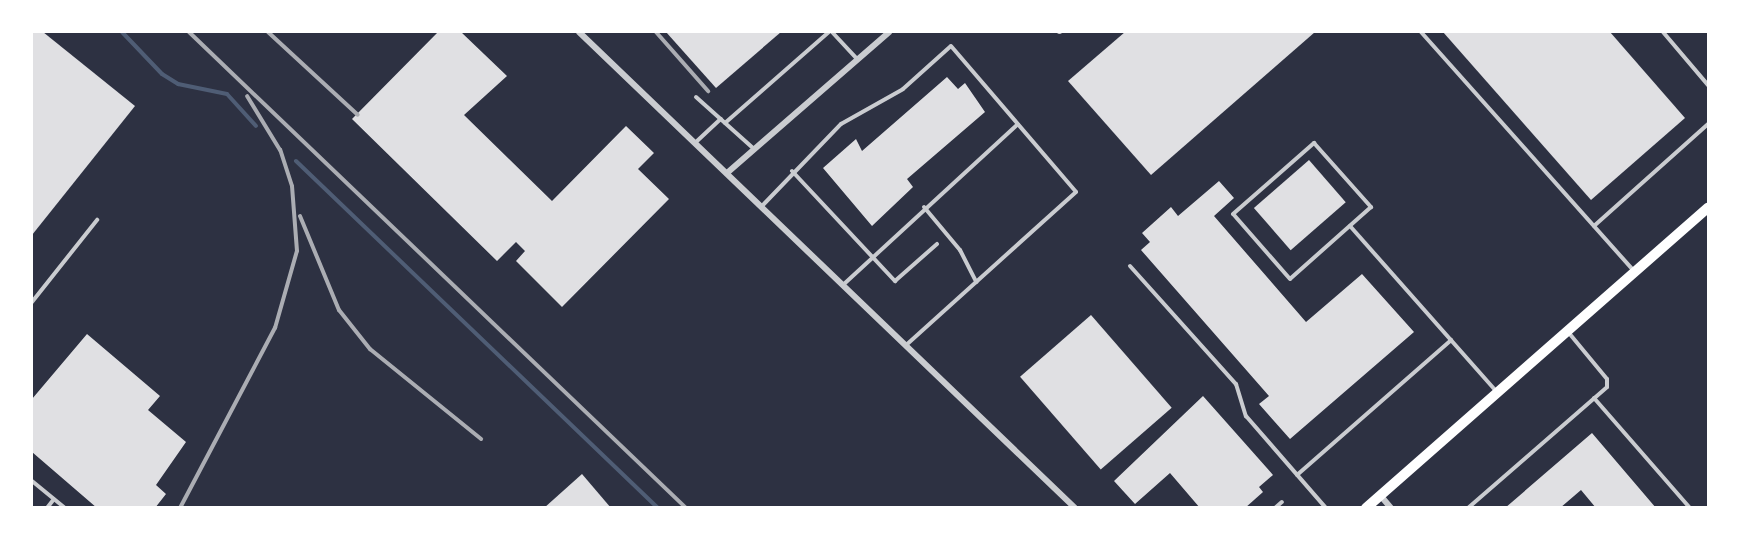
<!DOCTYPE html>
<html>
<head>
<meta charset="utf-8">
<style>
  body { margin:0 }
  #map { position:relative; width:1740px; height:539px; overflow:hidden; background:#2d3142; font-family:"Asap Condensed",sans-serif }
  div>[style] { position:absolute }
  .stream>* { height:4px; margin:-2px; padding:0 2px; transform-origin:2px; border-radius:2px; background:#4f5d75 }
  .building>* { inset:0; background:#e0e0e3; transform-origin:0 0 }
  .service>* { height:4px; margin:-2px; padding:0 2px; transform-origin:2px; border-radius:2px; background:#caccd0 }
  .minor>* { height:6px; margin:-3px; padding:0 3px; transform-origin:3px; border-radius:3px; background:#caccd0 }
  .secondary>* { height:10px; margin:-5px; padding:0 5px; transform-origin:5px; border-radius:5px; background:#fff }
  .rail>* { height:4px; margin:-2px; padding:0 2px; transform-origin:2px; border-radius:2px; background:#abadb3 }
  span { translate:-50% -50%; white-space:nowrap; text-align:center; line-height:1.15; -webkit-text-stroke:5px #fff; paint-order:stroke }
  .frame { position:absolute; inset:0; border:33px solid #fff; pointer-events:none }
</style>
</head>
<body>
<div id="map">
  <div class="stream">
    <i style="left:122px;top:32px;width:58px;rotate:46.4deg"></i>
    <i style="left:162px;top:74px;width:19px;rotate:32deg"></i>
    <i style="left:178px;top:84px;width:50px;rotate:11.5deg"></i>
    <i style="left:227px;top:94px;width:43px;rotate:47.8deg"></i>
    <i style="left:296px;top:161px;width:501px;rotate:43.79deg"></i>
  </div>
  <div class="building">
    <i style="clip-path:polygon(32px 32px,43px 32px,135px 106px,32px 235px)"></i>
    <i style="clip-path:polygon(438px 32px,461px 32px,507px 76px,464px 115px,552px 201px,626px 126px,654px 153px,638px 169px,669px 199px,562px 307px,516px 261px,525px 251px,516px 242px,497px 261px,352px 119px)"></i>
    <i style="clip-path:polygon(666px 32px,781px 32px,716px 88px)"></i>
    <i style="clip-path:polygon(1125px 32px,1315px 32px,1151px 175px,1068px 81px)"></i>
    <i style="clip-path:polygon(1443px 32px,1610px 32px,1685px 118px,1591px 200px)"></i>
    <i style="clip-path:polygon(947px 77px,958px 89px,965px 83px,985px 112px,907px 179px,913px 187px,872px 226px,823px 168px,856px 139px,862px 151px)"></i>
    <i style="left:1309px;top:160px;width:56px;height:73px;rotate:49deg"></i>
    <i style="clip-path:polygon(1219px 181px,1234px 198px,1214px 216px,1306px 322px,1362px 274px,1414px 332px,1290px 439px,1259px 404px,1269px 396px,1141px 250px,1150px 242px,1142px 233px,1171px 207px,1178px 216px)"></i>
    <i style="left:1091px;top:315px;width:123px;height:94px;rotate:49deg"></i>
    <i style="clip-path:polygon(87px 334px,160px 396px,148px 410px,186px 442px,156px 485px,166px 494px,155px 508px,97px 508px,32px 452px,32px 399px)"></i>
    <i style="clip-path:polygon(1203px 396px,1273px 475px,1259px 487px,1263px 492px,1245px 508px,1200px 508px,1170px 473px,1135px 504px,1114px 481px)"></i>
    <i style="clip-path:polygon(1592px 433px,1656px 508px,1596px 508px,1581px 490px,1560px 508px,1505px 508px)"></i>
    <i style="clip-path:polygon(582px 474px,611px 508px,544px 508px)"></i>
  </div>
  <div class="service">
    <i style="left:832px;top:32px;width:37px;rotate:47deg"></i>
    <i style="left:1059px;top:32px;width:1px"></i>
    <i style="left:1421px;top:32px;width:322px;rotate:48.3deg"></i>
    <i style="left:1663px;top:32px;width:70px;rotate:49.7deg"></i>
    <i style="left:696px;top:97px;width:78px;rotate:41.9deg"></i>
    <i style="left:725px;top:123px;width:138px;rotate:-41.2deg"></i>
    <i style="left:696px;top:142px;width:34px;rotate:-43deg"></i>
    <i style="left:1314px;top:143px;width:86px;rotate:48.3deg"></i>
    <i style="left:1371px;top:207px;width:108px;rotate:138.4deg"></i>
    <i style="left:1290px;top:279px;width:86px;rotate:-131.2deg"></i>
    <i style="left:1233px;top:214px;width:108px;rotate:-41.2deg"></i>
    <i style="left:792px;top:171px;width:151px;rotate:46.9deg"></i>
    <i style="left:895px;top:281px;width:56px;rotate:-41.4deg"></i>
    <i style="left:762px;top:206px;width:114px;rotate:-46.1deg"></i>
    <i style="left:841px;top:124px;width:71px;rotate:-29.4deg"></i>
    <i style="left:903px;top:89px;width:64px;rotate:-41.9deg"></i>
    <i style="left:951px;top:46px;width:192px;rotate:49.4deg"></i>
    <i style="left:1076px;top:192px;width:227px;rotate:138deg"></i>
    <i style="left:924px;top:207px;width:56px;rotate:50.1deg"></i>
    <i style="left:960px;top:250px;width:36px;rotate:63deg"></i>
    <i style="left:1350px;top:226px;width:222px;rotate:48.5deg"></i>
    <i style="left:1594px;top:226px;width:153px;rotate:-41.8deg"></i>
    <i style="left:1130px;top:266px;width:159px;rotate:48.1deg"></i>
    <i style="left:1236px;top:384px;width:34px;rotate:73deg"></i>
    <i style="left:1246px;top:416px;width:122px;rotate:49deg"></i>
    <i style="left:844px;top:284px;width:236px;rotate:-42.6deg"></i>
    <i style="left:32px;top:302px;width:105px;rotate:-51.6deg"></i>
    <i style="left:1594px;top:398px;width:146px;rotate:48.9deg"></i>
    <i style="left:1297px;top:475px;width:205px;rotate:-41.2deg"></i>
    <i style="left:32px;top:481px;width:43px;rotate:39.3deg"></i>
    <i style="left:47px;top:508px;width:11px;rotate:-52deg"></i>
    <i style="left:1275px;top:508px;width:9px;rotate:-41deg"></i>
    <i style="left:1468px;top:508px;width:184px;rotate:-41deg"></i>
    <i style="left:1607px;top:387px;width:8px;rotate:-90deg"></i>
    <i style="left:1607px;top:379px;width:60px;rotate:-129.6deg"></i>
  </div>
  <div class="minor">
    <i style="left:579px;top:32px;width:687px;rotate:43.82deg"></i>
    <i style="left:727px;top:173px;width:215px;rotate:-41deg"></i>
    <i style="left:1380px;top:495px;width:17px;rotate:50deg"></i>
  </div>
  <div class="secondary">
    <i style="left:1366px;top:508px;width:455px;rotate:-41.3deg"></i>
  </div>
  <div class="rail">
    <i style="left:189px;top:32px;width:688px;rotate:43.76deg"></i>
    <i style="left:268px;top:32px;width:122px;rotate:42.7deg"></i>
    <i style="left:656px;top:32px;width:79px;rotate:48.6deg"></i>
    <i style="left:300px;top:216px;width:102px;rotate:67.5deg"></i>
    <i style="left:339px;top:310px;width:50px;rotate:51.5deg"></i>
    <i style="left:370px;top:349px;width:143px;rotate:39deg"></i>
    <i style="left:180px;top:508px;width:204px;rotate:-62.2deg"></i>
    <i style="left:275px;top:328px;width:80px;rotate:-74.1deg"></i>
    <i style="left:297px;top:251px;width:65px;rotate:-94.4deg"></i>
    <i style="left:292px;top:186px;width:38px;rotate:-108deg"></i>
    <i style="left:280px;top:150px;width:63px;rotate:-121.4deg"></i>
  </div>
  <div class="frame"></div>
</div>
</body>
</html>
